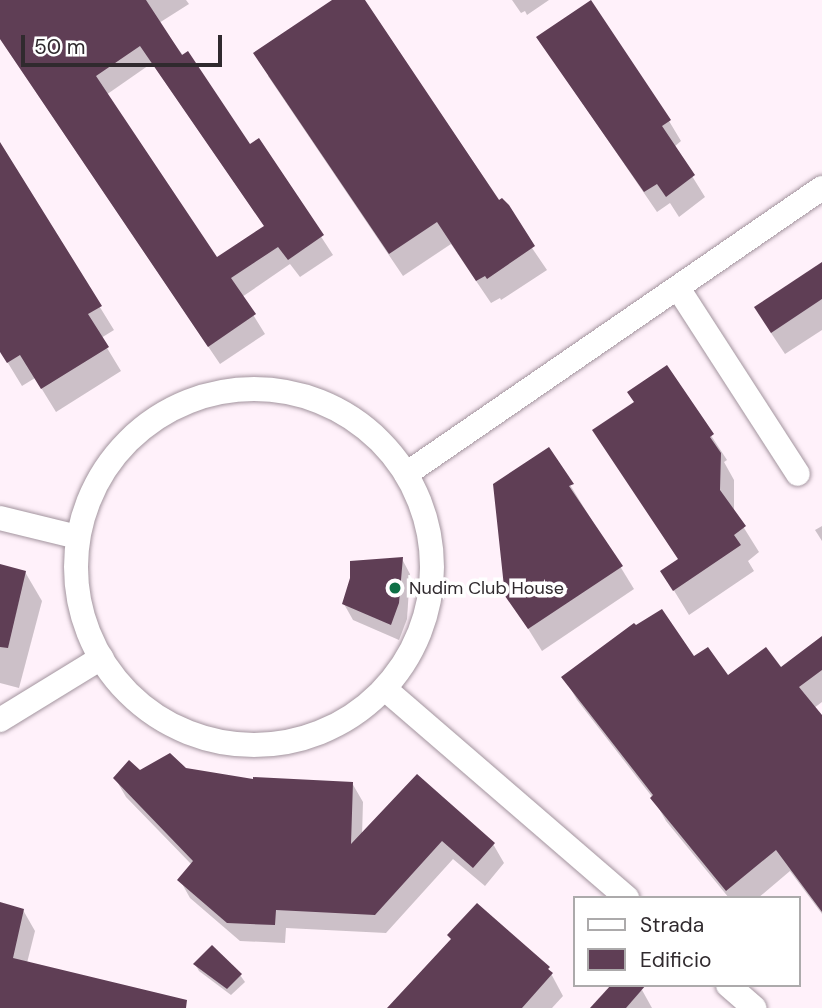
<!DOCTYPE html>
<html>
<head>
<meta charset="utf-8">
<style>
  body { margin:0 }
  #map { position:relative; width:822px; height:1008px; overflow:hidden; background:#fff1fa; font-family:"DM Sans",sans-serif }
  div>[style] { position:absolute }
  .shadow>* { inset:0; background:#0003 }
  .building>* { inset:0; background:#5f3e55 }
  .roads { filter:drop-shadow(0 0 2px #a3949e) drop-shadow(0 0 2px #a3949e) }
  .street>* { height:24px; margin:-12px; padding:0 12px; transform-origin:12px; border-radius:12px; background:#fff }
  .street>.ring { margin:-12px; padding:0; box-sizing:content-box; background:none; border:24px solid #fff; border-radius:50% }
  .dots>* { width:19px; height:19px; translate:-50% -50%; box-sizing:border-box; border:4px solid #fff; border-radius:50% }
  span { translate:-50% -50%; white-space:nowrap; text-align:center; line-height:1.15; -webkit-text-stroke:7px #fff; paint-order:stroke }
  .poi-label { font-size:18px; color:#302a2e }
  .left { translate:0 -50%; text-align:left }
  .legend { position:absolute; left:573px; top:896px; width:228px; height:91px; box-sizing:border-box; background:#fff; border:2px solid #acaaab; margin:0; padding:9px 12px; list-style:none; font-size:21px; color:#302a2e }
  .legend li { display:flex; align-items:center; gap:14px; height:35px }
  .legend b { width:35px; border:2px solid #acaaab }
  .scale { position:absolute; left:21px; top:35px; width:201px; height:32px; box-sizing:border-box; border:4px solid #302a2e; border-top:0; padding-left:9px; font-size:21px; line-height:24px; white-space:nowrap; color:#302a2e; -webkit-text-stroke:5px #fff; paint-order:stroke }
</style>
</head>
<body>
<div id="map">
  <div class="shadow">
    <i style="clip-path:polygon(evenodd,0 0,186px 0,189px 4px,159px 23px,250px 146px,258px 140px,333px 255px,300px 277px,290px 264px,242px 297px,265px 334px,220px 364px,0 39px,0 0,152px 63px,265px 227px,217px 260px,106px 95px,152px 63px)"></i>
    <i style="clip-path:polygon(335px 0,363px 0,547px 270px,501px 300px,500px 298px,491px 303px,451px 244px,403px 276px,268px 76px)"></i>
    <i style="clip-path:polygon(512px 0,549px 0,527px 15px,525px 11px,521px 13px)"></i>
    <i style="clip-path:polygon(538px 38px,669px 121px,681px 141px,674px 147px,705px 197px,679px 217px,670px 203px,657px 212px)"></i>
    <i style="clip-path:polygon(0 145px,114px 330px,101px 338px,121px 371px,56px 412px,35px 378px,22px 386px,0 350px)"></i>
    <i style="clip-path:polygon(822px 264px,822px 330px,785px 354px,769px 330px)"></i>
    <i style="clip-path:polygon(667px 368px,727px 460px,724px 462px,734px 480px,734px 512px,759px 552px,748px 561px,754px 571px,689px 615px,662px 571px,679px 560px,594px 431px,635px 404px)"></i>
    <i style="clip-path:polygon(548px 449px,634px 589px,542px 651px,507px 595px)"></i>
    <i style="clip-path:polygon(822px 526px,822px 541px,815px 530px)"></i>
    <i style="clip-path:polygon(402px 559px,410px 574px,407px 619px,399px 640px,353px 620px,344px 604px)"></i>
    <i style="clip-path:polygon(0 567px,25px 572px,42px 601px,19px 688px,0 683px)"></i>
    <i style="clip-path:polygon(822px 638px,822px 702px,814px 708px,822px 718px,822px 914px,790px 871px,758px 898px,729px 898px,666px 821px,653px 798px,577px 700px,564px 677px,694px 658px,728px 677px,781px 669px)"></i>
    <i style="clip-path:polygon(185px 770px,254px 781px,352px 783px,363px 802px,362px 836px,493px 844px,504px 863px,485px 886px,453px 859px,386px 933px,286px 928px,285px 943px,240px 941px,190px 898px,180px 880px,192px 865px,126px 797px,115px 778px,139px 772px)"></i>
    <i style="clip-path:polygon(0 904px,23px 910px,35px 931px,27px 963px,157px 1008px,0 1008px)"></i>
    <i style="clip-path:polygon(195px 964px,240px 975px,245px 982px,231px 995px,199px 971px)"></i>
    <i style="clip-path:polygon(548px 968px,563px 996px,552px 1008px,388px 1008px)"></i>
    <i style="clip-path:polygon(642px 990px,652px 1008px,593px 1008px)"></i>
  </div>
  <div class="building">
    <i style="clip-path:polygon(evenodd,0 0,146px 0,182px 55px,188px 51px,250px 144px,259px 138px,324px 235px,288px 260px,278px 247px,231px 278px,256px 314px,208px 347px,0 39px,0 0,140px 46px,264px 226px,217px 257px,96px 76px,140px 46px)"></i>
    <i style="clip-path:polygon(332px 0,365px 0,499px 200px,502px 198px,509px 205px,535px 246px,487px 279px,485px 276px,476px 281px,437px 222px,389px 254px,253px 53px)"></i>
    <i style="clip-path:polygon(591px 0,671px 120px,662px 126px,695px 175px,666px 197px,657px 184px,644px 192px,536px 37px)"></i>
    <i style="clip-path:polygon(0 142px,102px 306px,88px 314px,109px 347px,41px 389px,20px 355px,7px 363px,0 352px)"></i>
    <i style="clip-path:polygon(822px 262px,822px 299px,771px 333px,754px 307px)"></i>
    <i style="clip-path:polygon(667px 365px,714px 434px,710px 437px,721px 453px,720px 490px,746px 526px,734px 535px,741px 545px,673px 591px,660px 571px,678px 559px,592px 430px,634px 402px,627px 392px)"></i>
    <i style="clip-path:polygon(549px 447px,574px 484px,569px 486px,623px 566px,528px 629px,505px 596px,493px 484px)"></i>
    <i style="clip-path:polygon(403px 557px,399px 603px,391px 625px,342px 604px,350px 578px,350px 561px)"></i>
    <i style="clip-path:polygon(0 564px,26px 571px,8px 648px,0 647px)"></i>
    <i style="clip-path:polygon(662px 609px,694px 656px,708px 647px,728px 675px,766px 647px,781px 667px,822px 636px,822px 670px,799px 687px,822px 715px,822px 912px,776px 850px,726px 891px,650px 798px,653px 795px,561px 677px,634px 623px,636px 625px)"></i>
    <i style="clip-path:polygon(170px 753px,186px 768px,253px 779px,253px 777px,353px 782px,351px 844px,417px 774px,495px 843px,473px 868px,442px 841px,375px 915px,276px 910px,275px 925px,227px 923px,177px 880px,193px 861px,113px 778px,129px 760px,140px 770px)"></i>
    <i style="clip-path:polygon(0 902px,24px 909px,13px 958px,187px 1000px,186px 1008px,0 1008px)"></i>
    <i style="clip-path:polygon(477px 903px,550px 967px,548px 969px,553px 973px,522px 1008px,387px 1008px,451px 939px,447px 935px)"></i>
    <i style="clip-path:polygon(212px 945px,242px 974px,227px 989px,193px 964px)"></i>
    <i style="clip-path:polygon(611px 985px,646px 985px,626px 1008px,590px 1008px)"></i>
  </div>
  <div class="roads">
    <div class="street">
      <i style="left:678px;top:288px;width:221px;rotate:57.2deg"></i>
      <i class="ring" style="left:76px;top:389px;width:332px;height:332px"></i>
      <i style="left:406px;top:474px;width:505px;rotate:-34.51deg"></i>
      <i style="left:0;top:518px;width:80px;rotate:13.7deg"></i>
      <i style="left:385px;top:689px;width:320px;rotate:40.8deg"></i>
      <i style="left:0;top:720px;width:119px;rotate:-31.5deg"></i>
      <i style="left:728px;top:985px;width:35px;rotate:41deg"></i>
    </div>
  </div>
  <div class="dots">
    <i style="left:395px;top:588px;background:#0e7046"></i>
  </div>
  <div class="poi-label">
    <span class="left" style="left:409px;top:588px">Nudim Club House</span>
  </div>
  <ul class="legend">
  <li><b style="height:9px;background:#fff"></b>Strada</li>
  <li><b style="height:19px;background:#5f3e55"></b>Edificio</li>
  </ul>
  <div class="scale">50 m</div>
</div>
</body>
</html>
